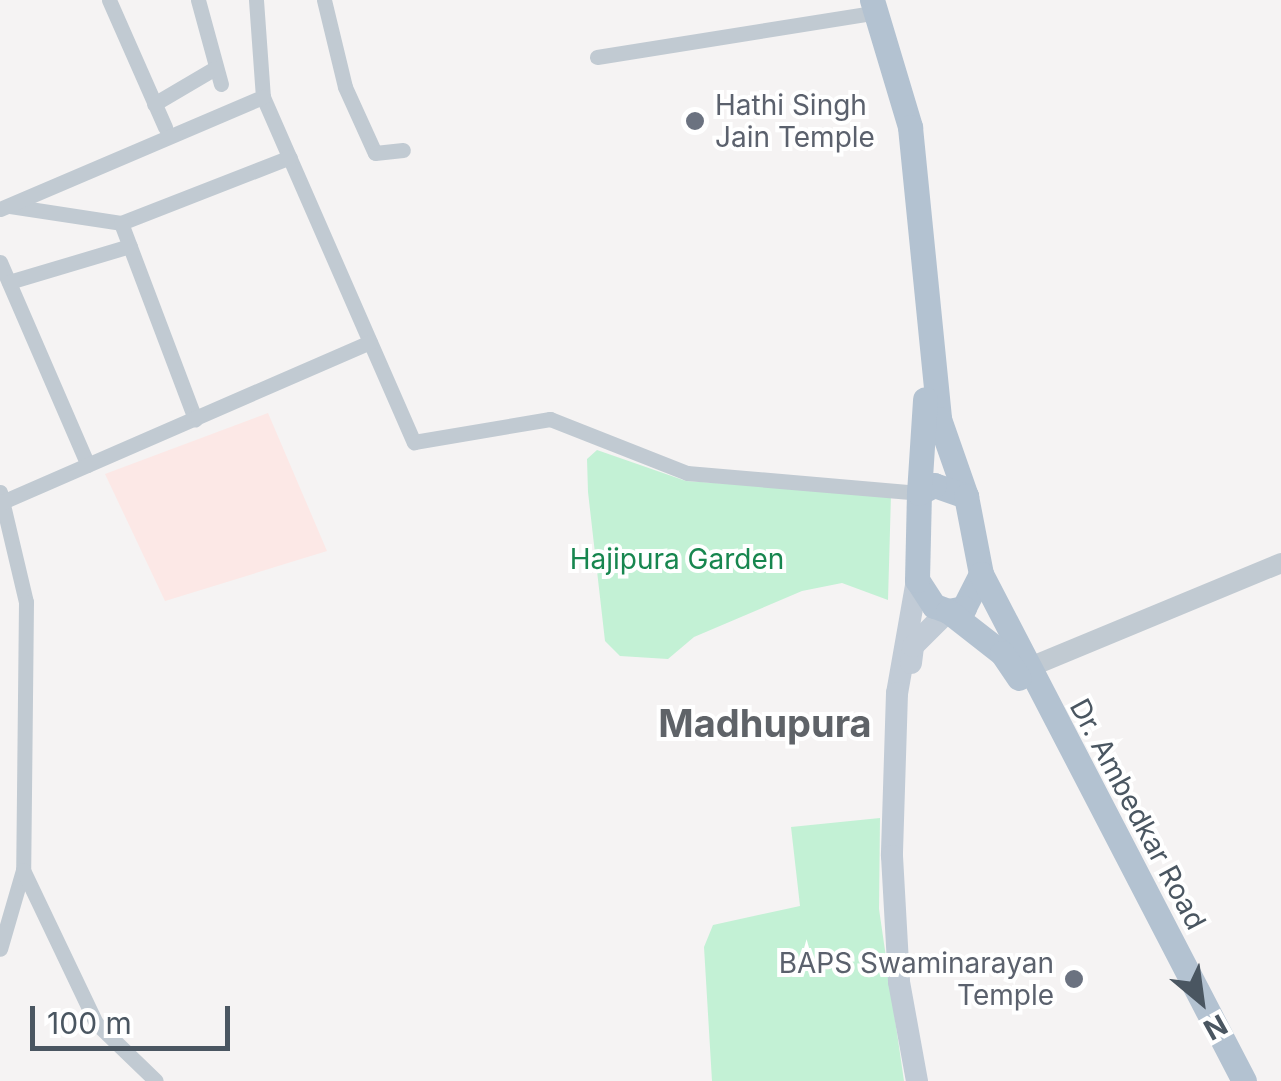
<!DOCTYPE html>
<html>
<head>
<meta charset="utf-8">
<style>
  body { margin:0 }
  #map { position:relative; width:1281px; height:1081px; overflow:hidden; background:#f5f3f3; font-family:Inter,sans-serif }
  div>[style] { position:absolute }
  .medical>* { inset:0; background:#fce8e6 }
  .green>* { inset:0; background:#c3f1d5 }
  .minor>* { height:15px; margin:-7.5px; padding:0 7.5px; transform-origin:7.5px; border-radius:7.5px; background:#c1cad2 }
  .tertiary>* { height:20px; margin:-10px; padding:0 10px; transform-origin:10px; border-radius:10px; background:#c1cad2 }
  .secondary>* { height:22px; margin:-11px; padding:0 11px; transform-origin:11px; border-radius:11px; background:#c1cbd6 }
  .primary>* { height:25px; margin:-12.5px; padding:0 12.5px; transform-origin:12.5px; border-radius:12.5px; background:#b3c2d1 }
  .dots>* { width:28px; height:28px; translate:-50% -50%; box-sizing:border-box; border:5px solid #fff; border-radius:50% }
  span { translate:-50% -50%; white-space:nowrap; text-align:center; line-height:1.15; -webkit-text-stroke:8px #fff; paint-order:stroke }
  .worship-label { font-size:28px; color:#5b616d }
  .left { translate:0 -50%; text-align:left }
  .right { translate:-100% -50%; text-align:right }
  .park-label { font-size:28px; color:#17864f }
  .street-label { font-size:28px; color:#4a5661 }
  .district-label { font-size:38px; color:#5f6368; font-weight:700 }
  .north { position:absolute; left:1151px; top:951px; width:100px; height:100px; -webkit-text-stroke:8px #fff; paint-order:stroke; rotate:151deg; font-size:28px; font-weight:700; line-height:40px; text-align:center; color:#4a5661 }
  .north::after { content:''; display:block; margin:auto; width:35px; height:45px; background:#4a5661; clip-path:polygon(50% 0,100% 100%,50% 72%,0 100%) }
  .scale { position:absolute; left:30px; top:1006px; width:200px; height:45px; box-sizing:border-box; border:5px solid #4a5661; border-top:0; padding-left:12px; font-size:30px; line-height:35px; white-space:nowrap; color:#4a5661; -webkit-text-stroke:8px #fff; paint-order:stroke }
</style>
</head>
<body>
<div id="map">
  <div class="medical">
    <i style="clip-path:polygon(268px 413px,327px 551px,165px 601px,105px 474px)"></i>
  </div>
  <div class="green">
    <i style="clip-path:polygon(597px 450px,686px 481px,891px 495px,888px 600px,842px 583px,802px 591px,694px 637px,668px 659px,620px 656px,605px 641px,588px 492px,587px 459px)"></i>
    <i style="clip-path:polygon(880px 818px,879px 909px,904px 1081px,712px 1081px,704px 947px,713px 925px,800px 906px,791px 827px)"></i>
  </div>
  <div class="minor">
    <i style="left:109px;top:0;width:139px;rotate:66.2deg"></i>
    <i style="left:198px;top:0;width:87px;rotate:74.7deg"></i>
    <i style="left:256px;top:0;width:97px;rotate:85.9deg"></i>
    <i style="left:263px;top:97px;width:377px;rotate:66.4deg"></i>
    <i style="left:414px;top:442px;width:138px;rotate:-9.6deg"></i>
    <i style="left:550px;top:419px;width:147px;rotate:21.5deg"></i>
    <i style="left:687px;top:473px;width:233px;rotate:4.9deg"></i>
    <i style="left:324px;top:0;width:89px;rotate:76.4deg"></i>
    <i style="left:345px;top:87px;width:72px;rotate:65.6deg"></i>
    <i style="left:375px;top:153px;width:28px;rotate:-6deg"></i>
    <i style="left:597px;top:57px;width:270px;rotate:-9.1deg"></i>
    <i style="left:154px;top:104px;width:71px;rotate:-30.5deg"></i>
    <i style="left:10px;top:206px;width:112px;rotate:8.7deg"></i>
    <i style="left:121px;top:223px;width:181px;rotate:-21.3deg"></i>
    <i style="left:0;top:209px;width:286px;rotate:-23.1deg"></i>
    <i style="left:121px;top:223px;width:210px;rotate:69.3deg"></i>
    <i style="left:0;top:262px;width:221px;rotate:66.6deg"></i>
    <i style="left:9px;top:282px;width:126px;rotate:-16.6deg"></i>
    <i style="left:0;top:492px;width:113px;rotate:76.7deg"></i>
    <i style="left:26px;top:602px;width:268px;rotate:90.6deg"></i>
    <i style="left:23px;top:870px;width:82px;rotate:106.2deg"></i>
    <i style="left:2px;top:502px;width:401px;rotate:-23.5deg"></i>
    <i style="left:23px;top:870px;width:170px;rotate:64.5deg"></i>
    <i style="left:96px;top:1023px;width:83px;rotate:44deg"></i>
  </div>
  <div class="tertiary">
    <i style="left:1018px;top:672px;width:285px;rotate:-22.5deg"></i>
  </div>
  <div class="secondary">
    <i style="left:917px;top:580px;width:115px;rotate:100deg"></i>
    <i style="left:897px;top:693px;width:163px;rotate:91.8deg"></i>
    <i style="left:892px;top:856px;width:126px;rotate:86.8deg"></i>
    <i style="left:899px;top:982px;width:101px;rotate:79.7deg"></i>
    <i style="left:911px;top:663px;width:17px;rotate:-83deg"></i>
    <i style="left:913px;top:646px;width:49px;rotate:-45deg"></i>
  </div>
  <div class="primary">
    <i style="left:872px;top:0;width:133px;rotate:73.3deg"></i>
    <i style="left:910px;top:127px;width:293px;rotate:84.3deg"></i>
    <i style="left:939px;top:419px;width:82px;rotate:70.7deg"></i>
    <i style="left:934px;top:485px;width:34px;rotate:19deg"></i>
    <i style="left:966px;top:496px;width:79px;rotate:79.1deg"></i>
    <i style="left:981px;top:574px;width:38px;rotate:117deg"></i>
    <i style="left:964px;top:608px;width:16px;rotate:169deg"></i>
    <i style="left:948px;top:611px;width:15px;rotate:-160deg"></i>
    <i style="left:934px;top:606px;width:31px;rotate:-123deg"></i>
    <i style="left:917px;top:580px;width:87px;rotate:-88.7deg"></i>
    <i style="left:919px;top:493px;width:17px;rotate:-28deg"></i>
    <i style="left:919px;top:493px;width:94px;rotate:-86.3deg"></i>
    <i style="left:981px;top:574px;width:571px;rotate:62.58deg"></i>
    <i style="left:948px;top:611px;width:68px;rotate:37.9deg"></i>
    <i style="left:1002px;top:653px;width:30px;rotate:56deg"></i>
  </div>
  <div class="dots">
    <i style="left:695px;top:121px;background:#6b7280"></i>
    <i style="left:1074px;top:979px;background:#6b7280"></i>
  </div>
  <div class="worship-label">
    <span class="left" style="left:715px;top:121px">Hathi Singh<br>Jain Temple</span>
    <span class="right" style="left:1054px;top:979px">BAPS Swaminarayan<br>Temple</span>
  </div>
  <div class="park-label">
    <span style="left:677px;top:559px">Hajipura Garden</span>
  </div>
  <div class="street-label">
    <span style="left:1138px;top:814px;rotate:62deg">Dr. Ambedkar Road</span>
  </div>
  <div class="district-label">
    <span style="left:765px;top:724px">Madhupura</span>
  </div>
  <div class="north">N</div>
  <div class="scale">100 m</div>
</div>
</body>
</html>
